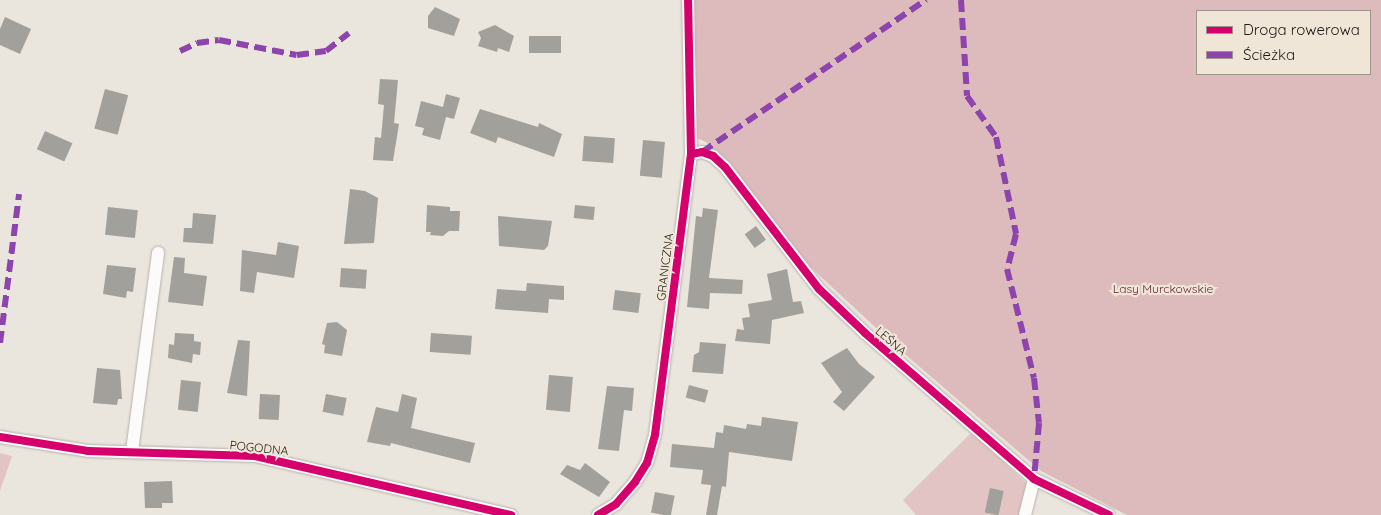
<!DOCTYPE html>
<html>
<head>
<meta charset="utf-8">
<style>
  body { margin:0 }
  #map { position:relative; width:1381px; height:515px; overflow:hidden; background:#eae5dd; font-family:Quicksand,sans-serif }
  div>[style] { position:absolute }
  .green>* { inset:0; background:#e3c4c4 }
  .forest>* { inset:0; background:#ddbbbd }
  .building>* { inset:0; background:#a2a09a; transform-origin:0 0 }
  .roads { filter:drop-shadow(0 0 1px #b6b2ac) drop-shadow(0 0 1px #b6b2ac) }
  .street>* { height:12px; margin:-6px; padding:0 6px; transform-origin:6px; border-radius:6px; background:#fcfbfa }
  .quiet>* { height:6px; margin-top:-3px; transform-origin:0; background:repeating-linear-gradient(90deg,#8e44ad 0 12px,transparent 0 18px) }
  .cycleway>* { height:8px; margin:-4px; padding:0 4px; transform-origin:4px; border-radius:4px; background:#d6006c }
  span { translate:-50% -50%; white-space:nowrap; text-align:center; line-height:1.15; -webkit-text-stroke:4.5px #efe6d8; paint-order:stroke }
  .street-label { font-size:12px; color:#1e1b16 }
  .park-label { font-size:12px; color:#672332 }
  .legend { position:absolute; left:1196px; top:10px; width:175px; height:65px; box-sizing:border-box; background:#efe6d8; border:1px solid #9b958a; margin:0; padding:6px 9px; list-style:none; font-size:15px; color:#1e1b16 }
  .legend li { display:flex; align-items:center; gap:10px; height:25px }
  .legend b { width:25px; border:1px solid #9b958a }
</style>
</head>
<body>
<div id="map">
  <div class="green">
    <i style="clip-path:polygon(972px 432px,1029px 486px,1022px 515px,916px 515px,903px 500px)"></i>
    <i style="clip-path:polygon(0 453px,12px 456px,0 491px)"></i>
  </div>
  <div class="forest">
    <i style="clip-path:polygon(evenodd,693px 0,1381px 0,1381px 515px,1127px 515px,1041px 471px,900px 350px,807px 264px,785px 241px,727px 163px,706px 142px,697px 138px,693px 0,1197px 11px,1370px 11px,1370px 74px,1197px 74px,1197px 11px)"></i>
  </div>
  <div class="building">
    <i style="clip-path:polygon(435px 7px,460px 19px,454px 36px,428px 28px,428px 16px)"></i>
    <i style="clip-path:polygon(5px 17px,31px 29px,20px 54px,0 45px,0 29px)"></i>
    <i style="clip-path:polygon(495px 25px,514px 36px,509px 52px,498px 48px,497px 52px,478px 46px,481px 38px,478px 32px)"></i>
    <i style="left:529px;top:36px;width:32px;height:17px"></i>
    <i style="clip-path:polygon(380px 79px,398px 80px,394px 123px,399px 124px,393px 161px,373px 160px,375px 137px,381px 138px,384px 105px,378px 104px)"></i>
    <i style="left:105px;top:89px;width:24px;height:41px;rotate:15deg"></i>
    <i style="clip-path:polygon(446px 94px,460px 98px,454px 119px,446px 117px,440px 140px,422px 135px,424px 128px,415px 126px,421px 101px,443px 107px)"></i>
    <i style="clip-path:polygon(480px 109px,538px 127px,539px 123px,562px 134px,554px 157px,498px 137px,496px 143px,470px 133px)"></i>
    <i style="left:45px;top:131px;width:30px;height:20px;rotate:24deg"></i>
    <i style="left:584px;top:136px;width:31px;height:25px;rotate:4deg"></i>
    <i style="left:643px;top:140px;width:22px;height:36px;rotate:5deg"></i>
    <i style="clip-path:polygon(350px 189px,365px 191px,378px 198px,374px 243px,344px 244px)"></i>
    <i style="clip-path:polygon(427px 205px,450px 207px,450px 211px,460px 211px,459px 231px,449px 231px,443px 236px,430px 235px,431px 232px,426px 232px)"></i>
    <i style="left:575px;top:205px;width:20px;height:13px;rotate:6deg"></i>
    <i style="left:108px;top:207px;width:30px;height:28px;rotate:6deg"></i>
    <i style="clip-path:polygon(703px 208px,718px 210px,709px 278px,743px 280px,742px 294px,710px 293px,709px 309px,687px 307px,696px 216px,702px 217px)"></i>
    <i style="clip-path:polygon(193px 213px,216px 215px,213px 244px,183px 242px,184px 228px,192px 228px)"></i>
    <i style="clip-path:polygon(498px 216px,552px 221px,548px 246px,544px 250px,499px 246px)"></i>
    <i style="left:756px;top:226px;width:17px;height:14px;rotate:54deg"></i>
    <i style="clip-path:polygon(278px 242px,299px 246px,294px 278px,257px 272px,254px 293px,240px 291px,242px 250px,276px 255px)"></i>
    <i style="clip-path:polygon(174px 257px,185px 258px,184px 273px,207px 276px,203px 306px,168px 302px)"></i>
    <i style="clip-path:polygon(107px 265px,136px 268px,133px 292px,127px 291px,126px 298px,103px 294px)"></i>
    <i style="left:341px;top:268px;width:26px;height:19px;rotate:4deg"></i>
    <i style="clip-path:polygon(787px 269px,793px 302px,801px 301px,804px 313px,772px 320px,770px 344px,735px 341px,737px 329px,744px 330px,742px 318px,750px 317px,748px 304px,772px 300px,767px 274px)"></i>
    <i style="clip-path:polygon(527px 283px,564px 286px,564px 300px,549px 299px,548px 313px,495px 309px,497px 289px,526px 291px)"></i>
    <i style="left:615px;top:290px;width:26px;height:20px;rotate:7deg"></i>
    <i style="clip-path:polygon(337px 322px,347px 330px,342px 356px,324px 353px,325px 345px,322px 344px,327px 323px)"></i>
    <i style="clip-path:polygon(175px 333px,194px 334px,194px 341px,201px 342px,200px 355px,193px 354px,192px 363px,168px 358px,169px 344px,174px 345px)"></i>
    <i style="left:431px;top:333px;width:41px;height:19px;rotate:4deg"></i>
    <i style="clip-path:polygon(238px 340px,250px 341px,247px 396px,227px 393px)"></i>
    <i style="clip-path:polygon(700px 342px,726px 344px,723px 374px,692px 372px,694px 355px,699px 352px)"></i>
    <i style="clip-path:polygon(847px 348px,859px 364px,875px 377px,844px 411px,833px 402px,842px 392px,821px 363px)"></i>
    <i style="clip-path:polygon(97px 368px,120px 370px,122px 399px,118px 399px,117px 405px,93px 403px)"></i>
    <i style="left:549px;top:375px;width:24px;height:35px;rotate:5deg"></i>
    <i style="left:181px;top:380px;width:20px;height:30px;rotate:6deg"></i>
    <i style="left:689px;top:385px;width:20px;height:13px;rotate:15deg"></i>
    <i style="clip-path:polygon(607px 386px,634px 388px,632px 411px,624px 410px,619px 451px,598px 449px)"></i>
    <i style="left:260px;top:394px;width:20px;height:25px;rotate:3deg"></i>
    <i style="left:326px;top:394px;width:21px;height:18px;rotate:11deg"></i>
    <i style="clip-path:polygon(402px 394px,417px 398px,411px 428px,475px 443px,470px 463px,391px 443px,390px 446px,367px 442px,376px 407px,398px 412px)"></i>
    <i style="clip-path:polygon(762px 417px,798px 422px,792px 461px,729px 452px,726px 487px,722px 486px,717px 515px,706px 515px,711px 485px,701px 484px,703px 470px,670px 467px,672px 444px,714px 448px,716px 432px,723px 433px,724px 425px,746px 429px,747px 424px,761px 426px)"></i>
    <i style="clip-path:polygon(585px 463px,610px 482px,599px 497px,560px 474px,567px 465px,580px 470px)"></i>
    <i style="clip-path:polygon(172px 481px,173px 503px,162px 503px,162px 508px,145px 508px,144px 482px)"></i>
    <i style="left:990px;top:488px;width:14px;height:25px;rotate:12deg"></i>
    <i style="left:655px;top:492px;width:20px;height:21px;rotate:11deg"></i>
  </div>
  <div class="roads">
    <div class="street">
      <i style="left:691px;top:154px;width:11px;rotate:-10deg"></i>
      <i style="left:702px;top:152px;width:12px;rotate:20deg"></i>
      <i style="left:713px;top:156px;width:16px;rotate:43deg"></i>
      <i style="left:725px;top:167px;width:154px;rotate:52.4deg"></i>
      <i style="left:819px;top:289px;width:64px;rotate:43.7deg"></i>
      <i style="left:865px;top:333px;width:223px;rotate:40.8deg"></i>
      <i style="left:1034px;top:479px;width:83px;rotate:25.6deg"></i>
      <i style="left:0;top:437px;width:89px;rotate:9deg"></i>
      <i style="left:88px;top:451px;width:167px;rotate:1.7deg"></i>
      <i style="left:255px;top:456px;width:263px;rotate:13deg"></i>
      <i style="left:132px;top:451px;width:200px;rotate:-82.5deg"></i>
      <i style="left:598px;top:515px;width:21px;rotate:-31deg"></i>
      <i style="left:616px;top:504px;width:29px;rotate:-49deg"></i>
      <i style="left:635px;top:482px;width:22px;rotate:-58deg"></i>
      <i style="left:647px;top:463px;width:29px;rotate:-74deg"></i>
      <i style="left:655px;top:435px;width:283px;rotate:-82.7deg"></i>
      <i style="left:691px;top:154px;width:154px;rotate:-91.1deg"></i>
      <i style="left:1025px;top:515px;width:37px;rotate:-76deg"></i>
    </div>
  </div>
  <div class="quiet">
    <i style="left:961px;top:0;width:96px;rotate:86.4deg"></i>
    <i style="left:967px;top:96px;width:50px;rotate:54.7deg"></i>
    <i style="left:996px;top:137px;width:99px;rotate:78.3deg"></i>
    <i style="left:1016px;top:234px;width:36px;rotate:104deg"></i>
    <i style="left:1007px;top:269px;width:112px;rotate:76.1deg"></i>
    <i style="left:1034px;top:378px;width:45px;rotate:83.7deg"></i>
    <i style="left:1039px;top:423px;width:56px;rotate:95.1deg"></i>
    <i style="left:180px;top:51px;width:19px;rotate:-25deg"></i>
    <i style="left:197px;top:43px;width:22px;rotate:-8deg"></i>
    <i style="left:219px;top:40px;width:79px;rotate:10.9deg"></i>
    <i style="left:297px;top:55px;width:29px;rotate:-8deg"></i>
    <i style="left:326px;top:51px;width:29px;rotate:-38deg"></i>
    <i style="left:702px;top:152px;width:271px;rotate:-34.2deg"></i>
    <i style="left:0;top:343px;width:150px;rotate:-82.7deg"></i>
  </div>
  <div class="cycleway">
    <i style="left:691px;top:154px;width:11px;rotate:-10deg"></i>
    <i style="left:702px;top:152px;width:12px;rotate:20deg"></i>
    <i style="left:713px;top:156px;width:16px;rotate:43deg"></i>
    <i style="left:725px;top:167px;width:154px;rotate:52.4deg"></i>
    <i style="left:819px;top:289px;width:64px;rotate:43.7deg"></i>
    <i style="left:865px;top:333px;width:223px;rotate:40.8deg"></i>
    <i style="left:1034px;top:479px;width:83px;rotate:25.6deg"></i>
    <i style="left:0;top:437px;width:89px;rotate:9deg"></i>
    <i style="left:88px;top:451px;width:167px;rotate:1.7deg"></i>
    <i style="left:255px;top:456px;width:263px;rotate:13deg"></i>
    <i style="left:598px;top:515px;width:21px;rotate:-31deg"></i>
    <i style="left:616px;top:504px;width:29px;rotate:-49deg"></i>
    <i style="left:635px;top:482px;width:22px;rotate:-58deg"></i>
    <i style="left:647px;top:463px;width:29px;rotate:-74deg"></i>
    <i style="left:655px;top:435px;width:283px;rotate:-82.7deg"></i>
    <i style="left:691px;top:154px;width:154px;rotate:-91.1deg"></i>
  </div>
  <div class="street-label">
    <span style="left:665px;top:267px;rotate:-83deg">GRANICZNA</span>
    <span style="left:891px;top:341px;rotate:41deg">LEŚNA</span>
    <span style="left:259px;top:448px;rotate:6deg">POGODNA</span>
  </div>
  <div class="park-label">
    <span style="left:1163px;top:289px">Lasy Murckowskie</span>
  </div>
  <ul class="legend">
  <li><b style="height:6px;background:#d6006c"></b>Droga rowerowa</li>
  <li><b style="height:6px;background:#8e44ad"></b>Ścieżka</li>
  </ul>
</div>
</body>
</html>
